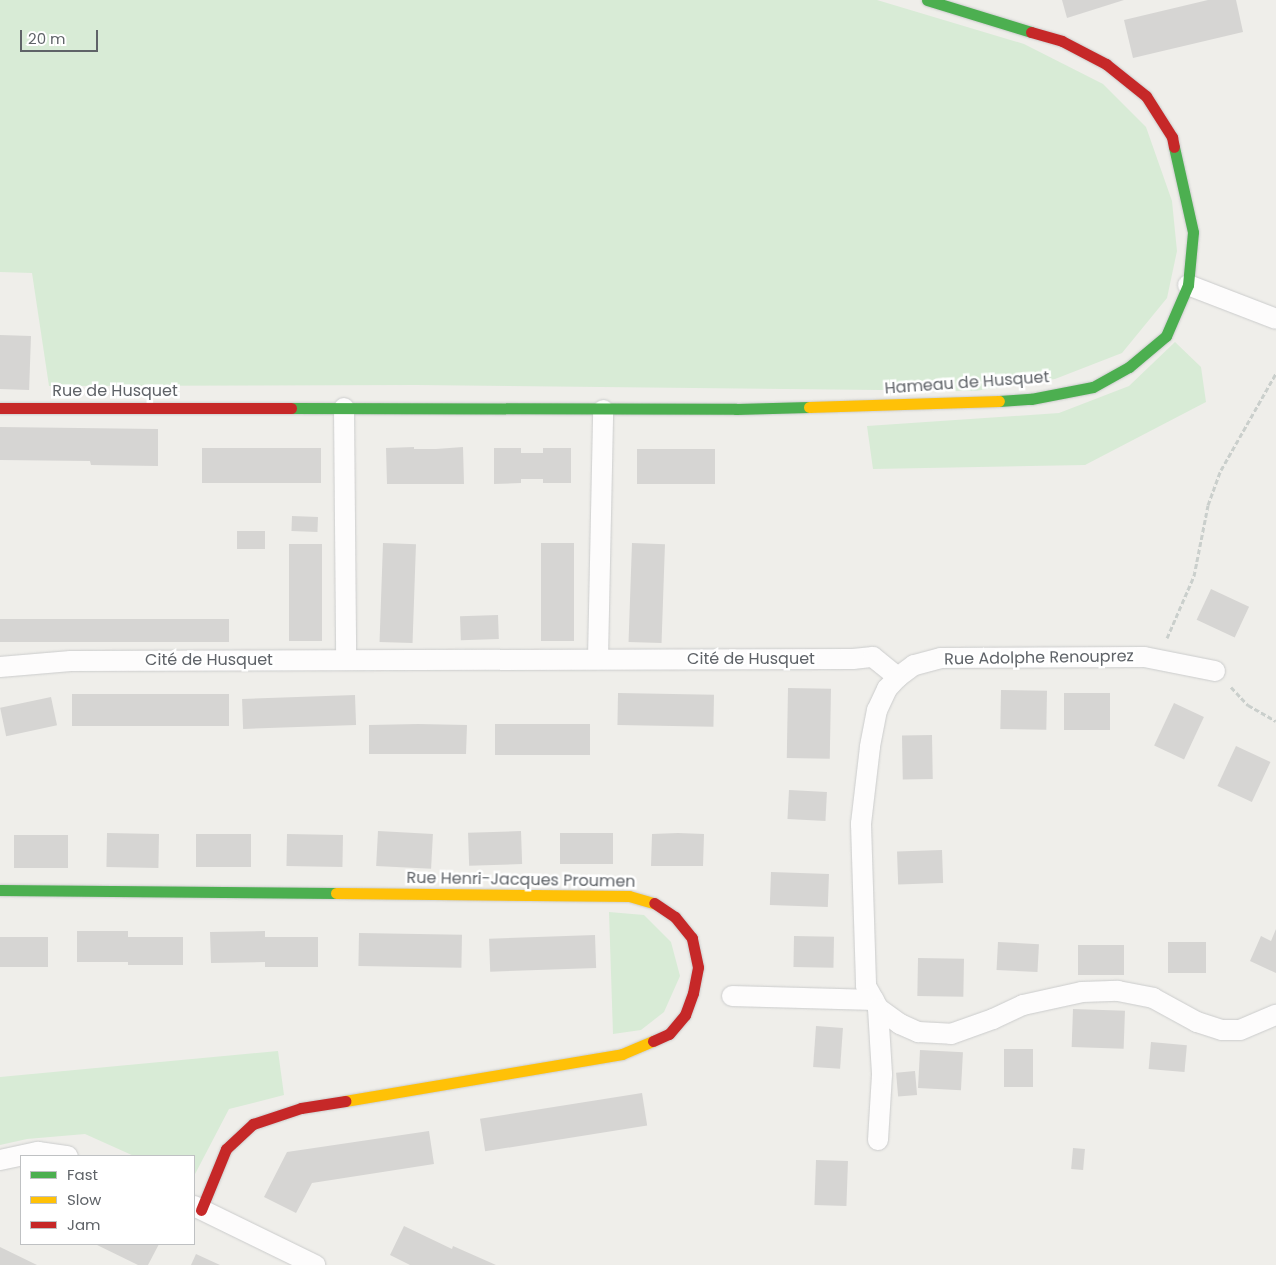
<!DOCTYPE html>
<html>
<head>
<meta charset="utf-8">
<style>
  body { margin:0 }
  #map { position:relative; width:1276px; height:1265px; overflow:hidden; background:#efeeea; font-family:Poppins,sans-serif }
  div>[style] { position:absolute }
  .green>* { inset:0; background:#d8ebd6 }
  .building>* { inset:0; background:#d6d5d3; transform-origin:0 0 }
  .path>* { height:3px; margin-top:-1.5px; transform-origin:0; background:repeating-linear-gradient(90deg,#cacfcc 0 5px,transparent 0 7.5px) }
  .roads { filter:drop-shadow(0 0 1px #cbcccc) drop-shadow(0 0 1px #cbcccc) }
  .street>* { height:20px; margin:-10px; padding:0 10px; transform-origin:10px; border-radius:10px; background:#fdfcfc }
  .fast>* { height:11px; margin:-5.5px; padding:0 5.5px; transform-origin:5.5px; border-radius:5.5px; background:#4caf50 }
  .slow>* { height:11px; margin:-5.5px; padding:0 5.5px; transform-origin:5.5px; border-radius:5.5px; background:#ffc107 }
  .jam>* { height:11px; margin:-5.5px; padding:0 5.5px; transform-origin:5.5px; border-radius:5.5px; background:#c62828 }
  span { translate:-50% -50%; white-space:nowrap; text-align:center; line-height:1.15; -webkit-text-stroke:5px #fff; paint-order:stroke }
  .street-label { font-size:16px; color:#5f6368 }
  .legend { position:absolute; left:20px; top:1155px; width:175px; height:90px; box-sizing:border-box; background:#fff; border:1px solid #bfc1c3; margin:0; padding:6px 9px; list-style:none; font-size:15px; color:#5f6368 }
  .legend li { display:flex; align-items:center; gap:10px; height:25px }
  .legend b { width:25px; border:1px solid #bfc1c3 }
  .scale { position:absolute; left:20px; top:30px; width:78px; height:22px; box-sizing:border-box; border:2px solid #5f6368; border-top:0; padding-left:6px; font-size:15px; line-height:18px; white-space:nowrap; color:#5f6368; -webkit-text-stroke:4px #fff; paint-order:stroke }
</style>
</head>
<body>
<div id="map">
  <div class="green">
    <i style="clip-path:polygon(0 0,877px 0,1024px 44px,1103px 84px,1146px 127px,1172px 201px,1177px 251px,1167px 298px,1122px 353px,1055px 379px,975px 391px,416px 385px,49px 386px,32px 273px,0 272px)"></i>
    <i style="clip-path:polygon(1175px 342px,1201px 367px,1206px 402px,1085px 465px,873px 469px,867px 426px,1059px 413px,1129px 386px)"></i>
    <i style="clip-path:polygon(609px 912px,644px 915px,671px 942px,680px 976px,664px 1012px,641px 1030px,613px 1034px)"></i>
    <i style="clip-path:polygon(278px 1051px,284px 1095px,229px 1109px,194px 1176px,194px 1156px,134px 1156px,85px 1134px,27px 1139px,0 1145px,0 1077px)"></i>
  </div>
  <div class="building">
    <i style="clip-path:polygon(1062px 0,1124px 0,1067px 18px)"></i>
    <i style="clip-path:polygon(1208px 0,1236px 0,1243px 32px,1133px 58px,1124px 20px)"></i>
    <i style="left:0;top:335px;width:31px;height:54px;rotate:2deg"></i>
    <i style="clip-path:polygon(0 427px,158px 429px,158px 466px,91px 465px,90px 461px,0 460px)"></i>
    <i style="clip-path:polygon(414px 447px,414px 449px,436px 449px,463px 447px,464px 484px,387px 484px,386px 448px)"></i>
    <i style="left:202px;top:448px;width:119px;height:35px"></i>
    <i style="clip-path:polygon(494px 448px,521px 448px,521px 453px,543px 453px,543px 448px,571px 448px,571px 483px,543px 483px,543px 479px,521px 479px,521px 483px,494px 484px)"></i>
    <i style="left:637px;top:449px;width:78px;height:35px"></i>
    <i style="left:292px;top:516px;width:26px;height:15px;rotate:2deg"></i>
    <i style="left:237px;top:531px;width:28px;height:18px"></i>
    <i style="left:383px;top:543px;width:33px;height:99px;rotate:2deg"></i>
    <i style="left:541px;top:543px;width:33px;height:98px"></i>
    <i style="left:632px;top:543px;width:33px;height:99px;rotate:2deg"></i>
    <i style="left:289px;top:544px;width:33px;height:97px"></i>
    <i style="left:1211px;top:589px;width:42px;height:34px;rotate:25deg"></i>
    <i style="left:498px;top:615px;width:24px;height:38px;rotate:88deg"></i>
    <i style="left:229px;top:619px;width:23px;height:229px;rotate:90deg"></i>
    <i style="left:788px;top:688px;width:43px;height:70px;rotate:1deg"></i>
    <i style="left:1001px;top:690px;width:46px;height:39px;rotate:1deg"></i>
    <i style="left:618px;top:693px;width:96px;height:32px;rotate:1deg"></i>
    <i style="left:1064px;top:693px;width:46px;height:37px"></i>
    <i style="left:72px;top:694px;width:157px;height:32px"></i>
    <i style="left:355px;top:695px;width:30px;height:113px;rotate:88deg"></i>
    <i style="left:51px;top:697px;width:29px;height:52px;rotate:78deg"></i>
    <i style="left:1174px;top:703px;width:33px;height:47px;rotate:25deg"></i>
    <i style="clip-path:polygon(418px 724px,467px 725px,466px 754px,369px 754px,369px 725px)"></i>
    <i style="left:495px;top:724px;width:95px;height:31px"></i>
    <i style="left:932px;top:735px;width:44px;height:30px;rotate:89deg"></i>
    <i style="left:1236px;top:746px;width:38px;height:44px;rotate:25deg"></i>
    <i style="left:789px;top:790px;width:38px;height:29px;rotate:3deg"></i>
    <i style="left:378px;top:831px;width:55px;height:35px;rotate:3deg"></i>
    <i style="left:521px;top:831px;width:33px;height:53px;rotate:88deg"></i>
    <i style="left:107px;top:833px;width:52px;height:34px;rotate:1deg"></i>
    <i style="left:560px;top:833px;width:53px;height:31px"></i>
    <i style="clip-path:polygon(678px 833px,704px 834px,703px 866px,651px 866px,652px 834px)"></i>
    <i style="left:196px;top:834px;width:55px;height:33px"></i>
    <i style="left:287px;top:834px;width:56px;height:32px;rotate:1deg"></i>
    <i style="left:14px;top:835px;width:54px;height:33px"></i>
    <i style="left:942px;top:850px;width:33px;height:45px;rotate:88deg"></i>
    <i style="left:771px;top:872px;width:58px;height:33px;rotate:2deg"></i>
    <i style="clip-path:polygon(1276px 929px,1276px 973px,1250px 961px,1261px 936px,1271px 941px)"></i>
    <i style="clip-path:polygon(77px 931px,128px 931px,128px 937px,183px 937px,183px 965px,128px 965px,128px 962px,77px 962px)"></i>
    <i style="clip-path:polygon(265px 931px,265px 937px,318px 937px,318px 967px,265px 967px,265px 962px,211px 963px,210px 932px)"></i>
    <i style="left:359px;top:933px;width:103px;height:33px;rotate:1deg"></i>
    <i style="left:595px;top:935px;width:33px;height:106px;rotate:88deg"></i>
    <i style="left:794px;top:936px;width:40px;height:31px;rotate:1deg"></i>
    <i style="left:0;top:937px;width:48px;height:30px"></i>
    <i style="left:998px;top:942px;width:41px;height:28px;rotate:3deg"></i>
    <i style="left:1168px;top:942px;width:38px;height:31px"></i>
    <i style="left:1078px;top:945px;width:46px;height:30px"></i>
    <i style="left:918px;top:958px;width:46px;height:38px;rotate:1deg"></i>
    <i style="left:1073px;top:1009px;width:52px;height:38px;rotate:2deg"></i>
    <i style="left:816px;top:1026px;width:27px;height:41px;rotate:4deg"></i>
    <i style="left:1151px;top:1042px;width:36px;height:27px;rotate:5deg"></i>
    <i style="left:1004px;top:1049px;width:29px;height:38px"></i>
    <i style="left:920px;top:1050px;width:43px;height:38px;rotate:3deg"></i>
    <i style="left:915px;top:1071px;width:24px;height:19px;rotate:85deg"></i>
    <i style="left:642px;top:1093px;width:33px;height:164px;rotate:81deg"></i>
    <i style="clip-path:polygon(429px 1131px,434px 1164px,312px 1183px,296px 1213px,264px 1197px,287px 1152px)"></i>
    <i style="left:1073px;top:1148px;width:12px;height:21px;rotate:5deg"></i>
    <i style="left:816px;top:1160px;width:32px;height:45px;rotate:2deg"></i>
    <i style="clip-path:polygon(404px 1226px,452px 1249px,453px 1246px,496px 1265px,410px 1265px,390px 1255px)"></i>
    <i style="clip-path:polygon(95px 1244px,159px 1244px,148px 1265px,138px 1265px)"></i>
    <i style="clip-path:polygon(0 1247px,37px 1265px,0 1265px)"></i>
    <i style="clip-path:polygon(196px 1254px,220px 1265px,191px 1265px)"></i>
  </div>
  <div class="path">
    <i style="left:1167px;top:638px;width:68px;rotate:-66.5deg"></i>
    <i style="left:1194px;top:576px;width:72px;rotate:-78.8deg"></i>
    <i style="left:1208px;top:505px;width:37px;rotate:-70deg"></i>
    <i style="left:1221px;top:470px;width:112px;rotate:-60.4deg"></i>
    <i style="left:1231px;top:687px;width:25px;rotate:47deg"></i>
    <i style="left:1248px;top:705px;width:32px;rotate:30deg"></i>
  </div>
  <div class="roads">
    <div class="street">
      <i style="left:1188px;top:285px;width:94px;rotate:21.1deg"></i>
      <i style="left:344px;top:408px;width:251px;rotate:89.5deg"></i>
      <i style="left:598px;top:658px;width:248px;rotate:-88.8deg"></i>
      <i style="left:0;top:667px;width:71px;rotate:-4.8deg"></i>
      <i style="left:71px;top:661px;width:782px;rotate:-0.15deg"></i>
      <i style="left:853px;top:659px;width:20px;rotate:-6deg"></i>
      <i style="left:873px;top:657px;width:32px;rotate:39deg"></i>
      <i style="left:1215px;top:671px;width:72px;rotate:-168.8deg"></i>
      <i style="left:1144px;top:657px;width:203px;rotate:179.7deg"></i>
      <i style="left:941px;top:658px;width:28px;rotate:165deg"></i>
      <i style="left:914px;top:665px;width:20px;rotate:143deg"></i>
      <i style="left:898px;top:677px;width:16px;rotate:133deg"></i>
      <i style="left:887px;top:689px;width:23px;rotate:115deg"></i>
      <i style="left:877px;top:710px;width:38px;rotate:101deg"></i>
      <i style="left:870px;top:747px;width:78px;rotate:96.7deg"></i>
      <i style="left:861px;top:824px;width:162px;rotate:88.2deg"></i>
      <i style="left:866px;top:986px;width:25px;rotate:61deg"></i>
      <i style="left:878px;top:1008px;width:27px;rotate:36deg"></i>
      <i style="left:900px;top:1024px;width:20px;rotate:24deg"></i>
      <i style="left:918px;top:1032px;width:33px;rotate:3deg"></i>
      <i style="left:951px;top:1034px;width:45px;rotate:-19.7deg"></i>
      <i style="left:993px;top:1019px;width:33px;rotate:-25deg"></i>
      <i style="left:1023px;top:1005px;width:60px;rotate:-12.4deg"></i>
      <i style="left:1082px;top:992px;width:36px;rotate:-2deg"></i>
      <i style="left:1118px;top:991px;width:36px;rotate:11deg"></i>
      <i style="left:1153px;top:998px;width:50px;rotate:28.6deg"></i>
      <i style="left:1197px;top:1022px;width:26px;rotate:18deg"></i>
      <i style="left:1222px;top:1030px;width:18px"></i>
      <i style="left:1240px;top:1030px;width:39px;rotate:-23deg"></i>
      <i style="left:732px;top:996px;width:142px;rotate:1.6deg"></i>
      <i style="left:878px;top:1140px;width:66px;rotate:-86.5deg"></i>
      <i style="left:882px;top:1074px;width:66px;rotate:-93.5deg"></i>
      <i style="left:0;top:1160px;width:39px;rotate:-12deg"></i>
      <i style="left:38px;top:1152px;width:30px;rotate:8deg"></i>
      <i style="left:194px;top:1206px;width:135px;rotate:26deg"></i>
    </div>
    <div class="fast">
      <i style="left:927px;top:0;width:109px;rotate:17.1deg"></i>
      <i style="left:999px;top:401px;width:32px;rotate:-4deg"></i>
      <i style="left:1031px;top:399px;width:63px;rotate:-11deg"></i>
      <i style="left:1093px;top:387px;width:41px;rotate:-29.1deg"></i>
      <i style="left:1129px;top:367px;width:48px;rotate:-40deg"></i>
      <i style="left:1166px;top:336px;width:56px;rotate:-66.7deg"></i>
      <i style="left:1188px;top:285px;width:53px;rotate:-84.6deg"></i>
      <i style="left:1193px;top:232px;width:87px;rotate:-102.6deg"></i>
      <i style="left:291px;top:408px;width:445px;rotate:0.1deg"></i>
      <i style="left:736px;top:409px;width:73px;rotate:-1.6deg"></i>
      <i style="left:0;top:890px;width:336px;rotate:0.5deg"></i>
    </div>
    <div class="slow">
      <i style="left:809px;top:407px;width:190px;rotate:-1.8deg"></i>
      <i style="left:336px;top:893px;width:293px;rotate:0.6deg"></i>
      <i style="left:629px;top:896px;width:26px;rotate:16deg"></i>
      <i style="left:345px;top:1101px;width:281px;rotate:-9.6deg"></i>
      <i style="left:622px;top:1054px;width:34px;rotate:-23deg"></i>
    </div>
    <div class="jam">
      <i style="left:1031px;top:32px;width:32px;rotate:16deg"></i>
      <i style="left:1062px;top:41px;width:50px;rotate:27.6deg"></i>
      <i style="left:1106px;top:64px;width:51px;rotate:38.7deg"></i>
      <i style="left:1146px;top:96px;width:49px;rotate:57.6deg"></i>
      <i style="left:1172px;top:137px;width:10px;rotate:79deg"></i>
      <i style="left:0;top:408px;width:291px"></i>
      <i style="left:653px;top:1041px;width:17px;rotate:-24deg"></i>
      <i style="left:669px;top:1034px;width:25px;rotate:-50deg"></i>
      <i style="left:685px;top:1015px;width:23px;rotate:-70deg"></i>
      <i style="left:693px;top:993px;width:26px;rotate:-79deg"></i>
      <i style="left:698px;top:967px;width:30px;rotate:-102deg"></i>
      <i style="left:692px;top:938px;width:27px;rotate:-129deg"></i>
      <i style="left:675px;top:917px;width:25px;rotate:-146deg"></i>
      <i style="left:201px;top:1210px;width:66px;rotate:-67.7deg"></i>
      <i style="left:226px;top:1149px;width:37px;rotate:-43deg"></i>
      <i style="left:253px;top:1124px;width:51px;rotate:-18.4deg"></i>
      <i style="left:301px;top:1108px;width:45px;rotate:-9deg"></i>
    </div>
  </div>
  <div class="street-label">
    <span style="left:967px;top:383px;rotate:-4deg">Hameau de Husquet</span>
    <span style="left:115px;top:391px">Rue de Husquet</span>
    <span style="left:1039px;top:658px;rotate:-1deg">Rue Adolphe Renouprez</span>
    <span style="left:751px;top:659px">Cité de Husquet</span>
    <span style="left:209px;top:660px">Cité de Husquet</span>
    <span style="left:521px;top:880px;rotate:1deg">Rue Henri-Jacques Proumen</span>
  </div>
  <ul class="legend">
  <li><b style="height:6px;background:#4caf50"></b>Fast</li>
  <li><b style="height:6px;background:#ffc107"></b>Slow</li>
  <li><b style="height:6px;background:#c62828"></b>Jam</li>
  </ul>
  <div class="scale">20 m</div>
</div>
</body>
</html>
